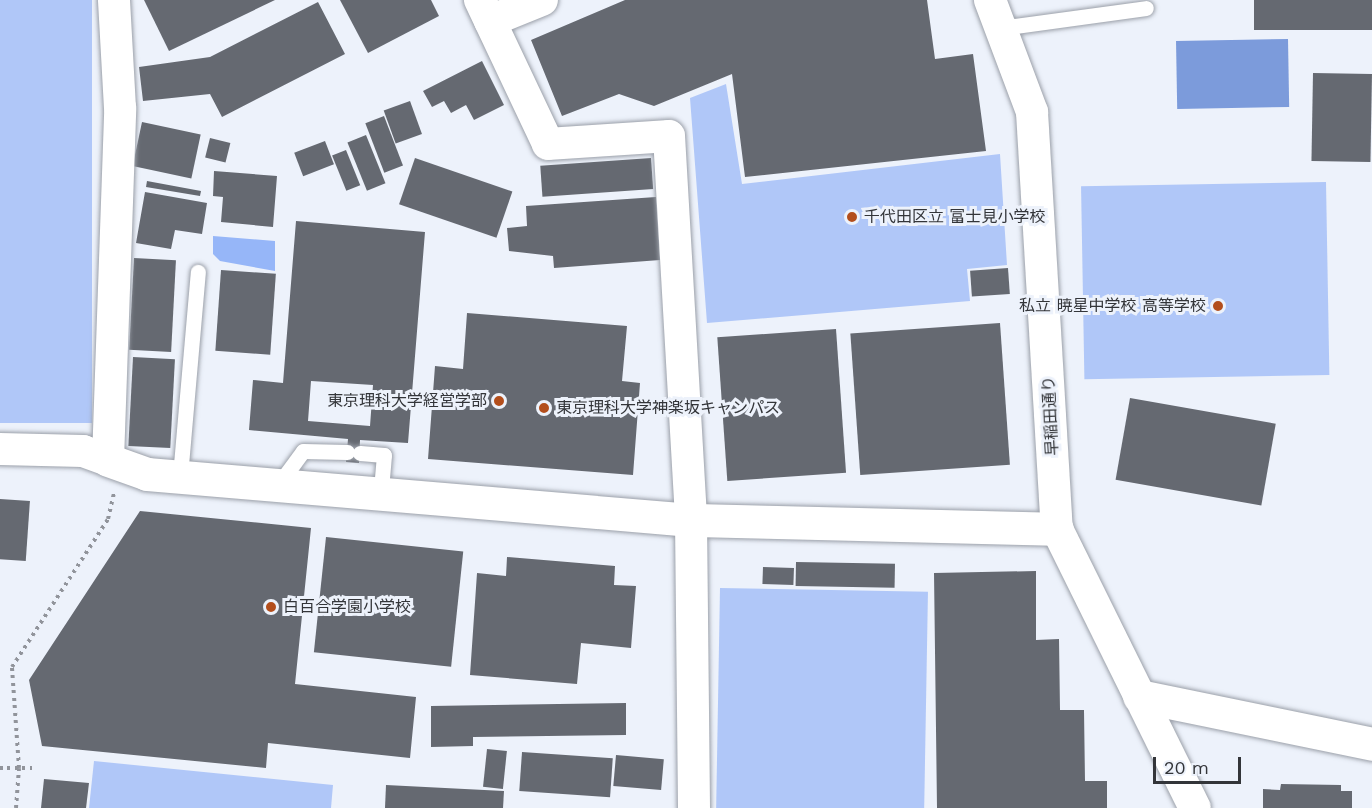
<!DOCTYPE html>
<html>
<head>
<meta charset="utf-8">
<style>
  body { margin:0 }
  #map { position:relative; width:1372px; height:808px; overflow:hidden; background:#edf2fb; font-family:"Work Sans","Noto Sans JP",sans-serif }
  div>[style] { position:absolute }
  .green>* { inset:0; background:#b0c7f8; transform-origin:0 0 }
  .forest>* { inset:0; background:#96b6f8 }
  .water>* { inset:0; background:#7c9bdb; transform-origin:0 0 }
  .building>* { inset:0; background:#656971; transform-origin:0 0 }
  .path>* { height:4px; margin-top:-2px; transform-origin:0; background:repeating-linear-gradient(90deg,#91949b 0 3px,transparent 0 7.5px) }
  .roads { filter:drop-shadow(0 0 2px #9ba0a9) drop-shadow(0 0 2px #9ba0a9) }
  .lane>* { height:15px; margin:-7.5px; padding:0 7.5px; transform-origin:7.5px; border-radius:7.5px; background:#fff }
  .street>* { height:32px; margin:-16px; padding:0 16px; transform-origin:16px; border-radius:16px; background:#fff }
  .secondary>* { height:33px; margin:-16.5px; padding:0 16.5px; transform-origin:16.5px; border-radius:16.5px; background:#fff }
  .dots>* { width:16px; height:16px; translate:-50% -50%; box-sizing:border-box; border:3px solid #edf2fb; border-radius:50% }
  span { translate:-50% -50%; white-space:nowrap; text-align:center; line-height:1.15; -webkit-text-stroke:6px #edf2fb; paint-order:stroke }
  .poi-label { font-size:16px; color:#333539 }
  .left { translate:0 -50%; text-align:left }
  .right { translate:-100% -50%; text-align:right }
  .street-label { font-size:16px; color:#333539 }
  .scale { position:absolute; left:1153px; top:757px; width:88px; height:27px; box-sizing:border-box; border:3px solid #333539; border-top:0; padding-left:8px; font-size:18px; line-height:21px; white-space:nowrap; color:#333539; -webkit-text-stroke:4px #edf2fb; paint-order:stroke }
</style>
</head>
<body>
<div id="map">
  <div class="green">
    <i style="left:0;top:0;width:92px;height:423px"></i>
    <i style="clip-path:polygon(726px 84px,742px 184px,1000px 154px,1007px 265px,967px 269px,970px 301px,707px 323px,690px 98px)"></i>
    <i style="left:1326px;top:182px;width:193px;height:245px;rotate:89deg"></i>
    <i style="left:720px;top:588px;width:208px;height:220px;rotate:1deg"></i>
    <i style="clip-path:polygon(94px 761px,333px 785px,331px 808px,89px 808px)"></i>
  </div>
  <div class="forest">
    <i style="clip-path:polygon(213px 236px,275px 241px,275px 271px,220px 261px,213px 254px)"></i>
  </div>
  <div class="water">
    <i style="left:1288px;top:39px;width:68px;height:112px;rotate:89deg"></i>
  </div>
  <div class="building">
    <i style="clip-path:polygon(144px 0,275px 0,169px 51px)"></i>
    <i style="clip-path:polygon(340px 0,431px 0,439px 16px,368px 53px)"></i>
    <i style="clip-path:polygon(625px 0,927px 0,935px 59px,973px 54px,986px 151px,745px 177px,732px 74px,654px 106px,619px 94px,562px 116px,531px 40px)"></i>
    <i style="left:1254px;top:0;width:118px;height:30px"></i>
    <i style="clip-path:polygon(318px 2px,345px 54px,222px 117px,210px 94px,143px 101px,139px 67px,210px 57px)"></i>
    <i style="clip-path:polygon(482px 61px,504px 105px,474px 120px,466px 105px,451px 113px,444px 101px,432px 107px,423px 91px)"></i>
    <i style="left:1313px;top:73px;width:59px;height:88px;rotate:1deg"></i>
    <i style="left:410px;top:101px;width:35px;height:28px;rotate:70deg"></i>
    <i style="left:384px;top:116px;width:53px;height:20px;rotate:69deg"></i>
    <i style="left:142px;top:122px;width:60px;height:45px;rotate:12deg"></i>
    <i style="left:366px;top:135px;width:52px;height:20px;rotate:68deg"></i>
    <i style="left:210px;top:138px;width:21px;height:20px;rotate:14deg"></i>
    <i style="left:325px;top:141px;width:25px;height:33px;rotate:69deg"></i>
    <i style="left:346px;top:150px;width:38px;height:15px;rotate:68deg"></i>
    <i style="left:415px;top:158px;width:103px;height:49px;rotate:19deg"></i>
    <i style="left:651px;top:158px;width:31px;height:111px;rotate:86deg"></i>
    <i style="clip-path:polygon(214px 171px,277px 176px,273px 227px,221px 222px,223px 197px,213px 196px)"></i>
    <i style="clip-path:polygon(147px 181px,201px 191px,200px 196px,146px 187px)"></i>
    <i style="clip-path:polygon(145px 192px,207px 203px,202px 234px,175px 230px,171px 249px,136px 243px)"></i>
    <i style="clip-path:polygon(656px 197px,660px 260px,554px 268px,553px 256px,509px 251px,507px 228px,527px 226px,526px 206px)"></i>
    <i style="clip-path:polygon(evenodd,296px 221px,425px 232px,408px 443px,360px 440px,359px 463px,346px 462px,348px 439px,249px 430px,253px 380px,283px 383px,296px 221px,311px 381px,373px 385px,370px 426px,308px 421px,311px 381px)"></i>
    <i style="left:134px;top:258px;width:42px;height:92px;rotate:3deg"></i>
    <i style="left:1008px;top:268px;width:26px;height:38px;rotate:86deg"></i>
    <i style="left:221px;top:270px;width:55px;height:81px;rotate:4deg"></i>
    <i style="clip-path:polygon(467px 313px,627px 326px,622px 381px,640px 383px,633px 475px,428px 459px,435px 366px,463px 369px)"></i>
    <i style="left:1000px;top:323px;width:142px;height:150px;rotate:86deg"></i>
    <i style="left:836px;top:329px;width:144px;height:119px;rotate:86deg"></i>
    <i style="left:133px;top:357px;width:42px;height:89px;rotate:3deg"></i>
    <i style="left:1130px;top:398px;width:148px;height:83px;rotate:10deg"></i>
    <i style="left:0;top:499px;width:30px;height:60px;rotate:4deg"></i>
    <i style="clip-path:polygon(140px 511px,311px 528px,295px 684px,416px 697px,410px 758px,268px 743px,266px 768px,42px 746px,29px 680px)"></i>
    <i style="left:326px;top:537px;width:138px;height:116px;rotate:6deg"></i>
    <i style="clip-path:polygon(507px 557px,615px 566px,614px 585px,636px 586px,631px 648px,581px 643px,577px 684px,470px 675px,477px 573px,506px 576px)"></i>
    <i style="left:796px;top:562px;width:99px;height:24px;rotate:1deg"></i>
    <i style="left:763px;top:567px;width:31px;height:17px;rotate:2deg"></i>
    <i style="clip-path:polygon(1036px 571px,1036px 640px,1059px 639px,1060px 710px,1084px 710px,1085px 781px,1107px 781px,1107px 808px,937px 808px,934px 573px)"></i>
    <i style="clip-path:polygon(626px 703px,626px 735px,473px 737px,473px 746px,431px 747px,431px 706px)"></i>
    <i style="left:487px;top:749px;width:20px;height:38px;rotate:6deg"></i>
    <i style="left:522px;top:752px;width:91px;height:39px;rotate:4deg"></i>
    <i style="left:616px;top:755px;width:48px;height:31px;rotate:5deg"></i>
    <i style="clip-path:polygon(44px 779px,89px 783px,86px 808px,41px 808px)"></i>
    <i style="clip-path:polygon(1281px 784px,1341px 785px,1341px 791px,1352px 791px,1352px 808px,1263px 808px,1263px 789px,1280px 790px)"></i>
    <i style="clip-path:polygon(386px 785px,504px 791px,503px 808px,385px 808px)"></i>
  </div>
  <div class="path">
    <i style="left:0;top:768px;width:32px"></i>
    <i style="left:16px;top:808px;width:40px;rotate:-85.7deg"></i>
    <i style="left:19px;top:768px;width:101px;rotate:-94deg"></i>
    <i style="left:12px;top:667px;width:176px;rotate:-57deg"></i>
    <i style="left:108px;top:519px;width:26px;rotate:-77deg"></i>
  </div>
  <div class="roads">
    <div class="lane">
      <i style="left:999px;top:23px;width:16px;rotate:11deg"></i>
      <i style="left:1015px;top:26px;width:132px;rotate:-7.8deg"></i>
      <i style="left:360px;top:453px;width:24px;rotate:5deg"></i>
      <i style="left:384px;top:455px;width:38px;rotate:95deg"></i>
      <i style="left:180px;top:476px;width:205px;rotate:-85deg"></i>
      <i style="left:278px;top:485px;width:42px;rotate:-53.7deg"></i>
      <i style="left:303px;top:451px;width:44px;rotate:1.3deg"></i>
    </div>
    <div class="street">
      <i style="left:480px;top:0;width:159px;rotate:64.7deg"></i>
      <i style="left:548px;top:144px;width:121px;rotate:-3.8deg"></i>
      <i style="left:669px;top:136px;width:385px;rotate:86.7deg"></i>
      <i style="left:691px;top:520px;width:288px;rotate:89.4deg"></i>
      <i style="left:990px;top:0;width:120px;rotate:69.4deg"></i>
      <i style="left:1032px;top:112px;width:418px;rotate:86.6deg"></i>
      <i style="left:1057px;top:529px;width:311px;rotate:63.7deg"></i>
      <i style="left:490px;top:21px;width:56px;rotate:-22deg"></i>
      <i style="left:0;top:449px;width:83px;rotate:1.4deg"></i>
      <i style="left:83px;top:451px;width:27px;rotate:20deg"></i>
      <i style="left:108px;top:460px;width:352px;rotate:-88deg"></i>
      <i style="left:120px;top:108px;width:108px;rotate:-93.2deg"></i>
    </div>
    <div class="secondary">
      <i style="left:108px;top:460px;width:41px;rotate:19.7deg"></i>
      <i style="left:147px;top:474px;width:546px;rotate:4.83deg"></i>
      <i style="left:691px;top:520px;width:366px;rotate:1.4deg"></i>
      <i style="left:1139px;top:696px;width:238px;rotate:11.6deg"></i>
    </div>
  </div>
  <div class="dots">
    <i style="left:852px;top:217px;background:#b34e1c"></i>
    <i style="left:1218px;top:306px;background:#b34e1c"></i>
    <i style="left:499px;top:401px;background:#b34e1c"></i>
    <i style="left:544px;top:408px;background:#b34e1c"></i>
    <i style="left:271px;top:607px;background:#b34e1c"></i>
  </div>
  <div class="poi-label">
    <span class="left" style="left:864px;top:217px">千代田区立 富士見小学校</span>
    <span class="right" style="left:1206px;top:306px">私立 暁星中学校 高等学校</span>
    <span class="right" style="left:487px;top:401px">東京理科大学経営学部</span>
    <span class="left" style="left:556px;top:408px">東京理科大学神楽坂キャンパス</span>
    <span class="left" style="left:283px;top:607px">白百合学園小学校</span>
  </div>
  <div class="street-label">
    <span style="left:1051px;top:416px;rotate:-93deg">早稲田通り</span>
  </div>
  <div class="scale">20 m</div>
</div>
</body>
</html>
